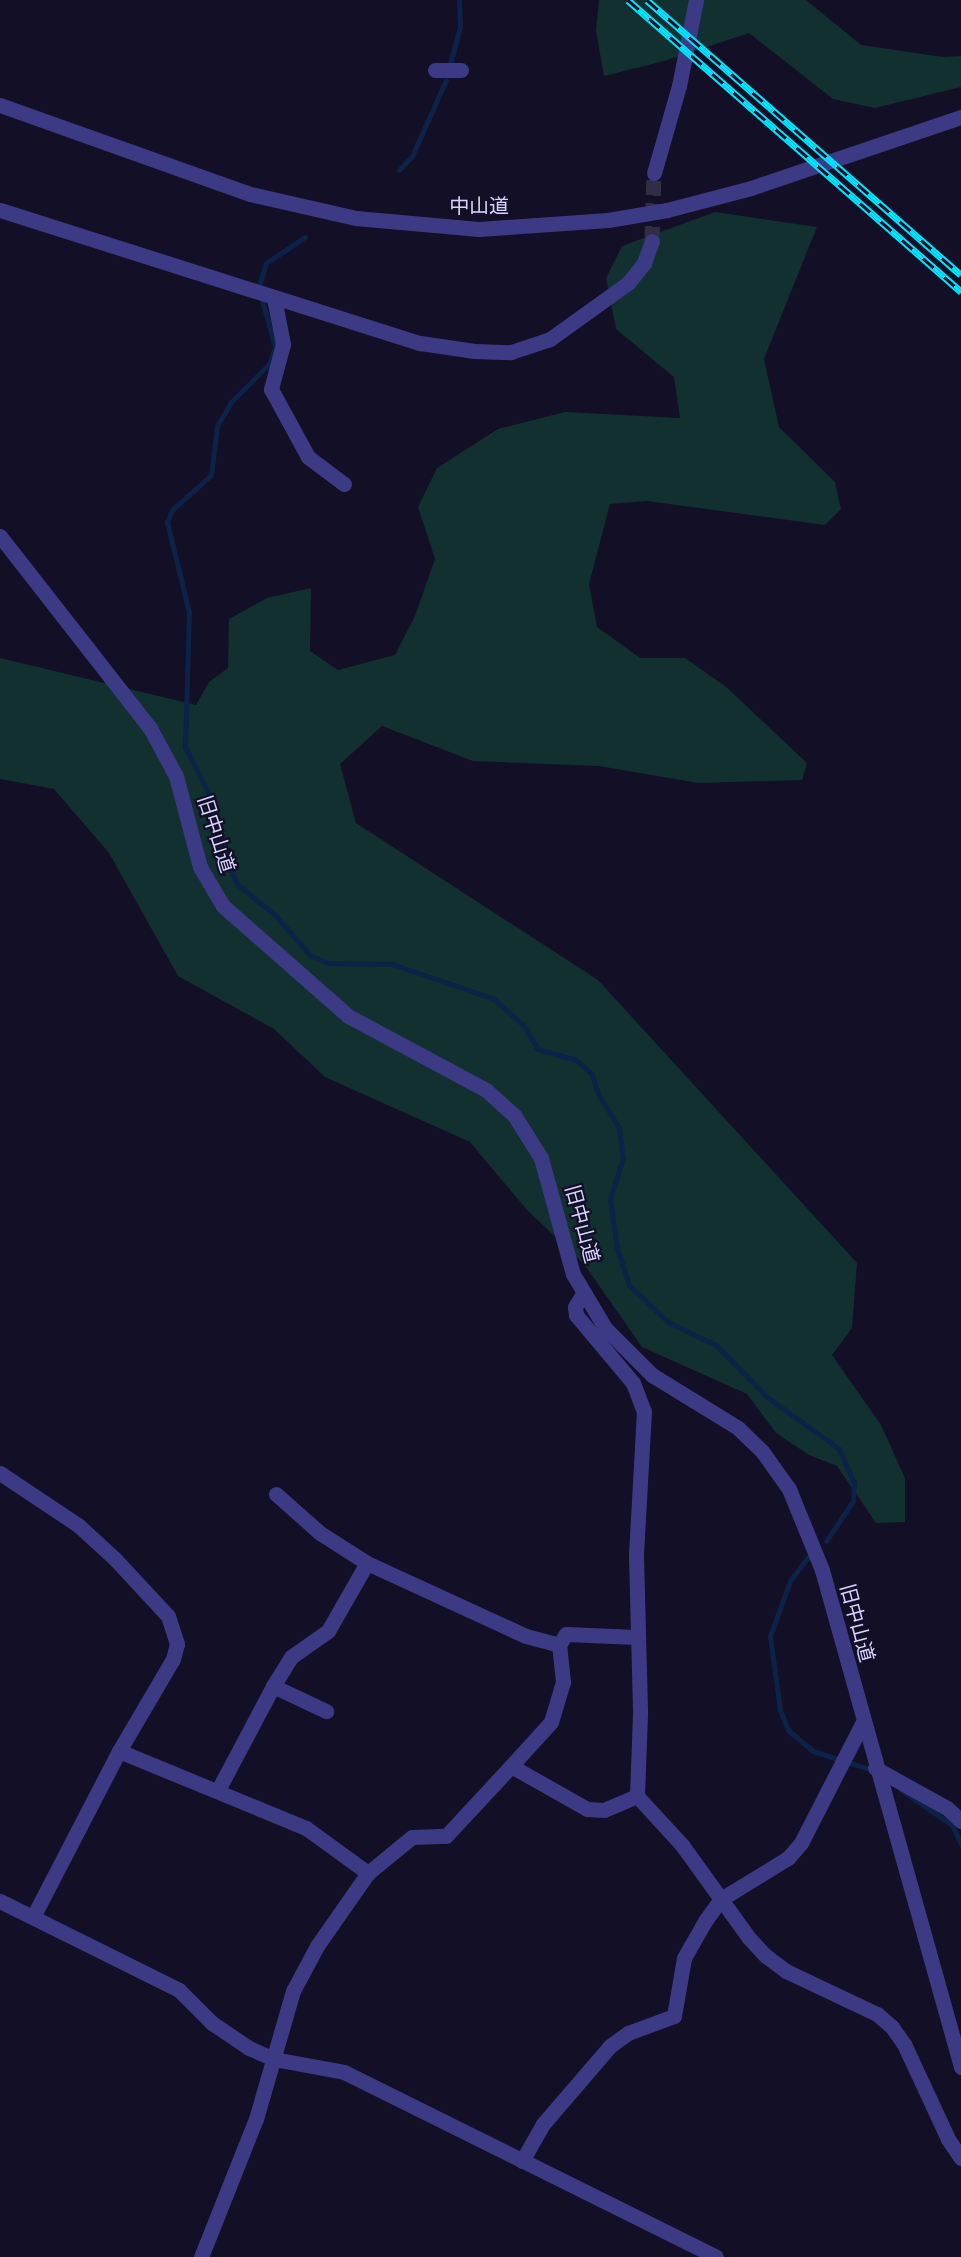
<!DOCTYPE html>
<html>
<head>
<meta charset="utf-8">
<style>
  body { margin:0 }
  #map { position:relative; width:961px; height:2257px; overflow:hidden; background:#130f26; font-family:Karla,"Noto Sans JP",sans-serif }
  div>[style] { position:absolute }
  .green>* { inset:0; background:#12302f }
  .stream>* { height:5px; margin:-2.5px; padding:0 2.5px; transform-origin:2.5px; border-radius:2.5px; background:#0c2248 }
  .minor-tunnel>* { height:15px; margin-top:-7.5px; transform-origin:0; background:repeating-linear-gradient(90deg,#312d47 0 15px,transparent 0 23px) }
  .minor>* { height:15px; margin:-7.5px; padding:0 7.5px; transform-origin:7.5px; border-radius:7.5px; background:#3d3a85 }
  .rail>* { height:7px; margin-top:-3.5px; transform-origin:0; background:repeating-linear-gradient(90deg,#130f26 0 14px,#00e5ff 0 28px); box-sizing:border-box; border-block:2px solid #00e5ff }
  span { translate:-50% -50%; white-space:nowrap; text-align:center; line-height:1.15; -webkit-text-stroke:4.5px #130f26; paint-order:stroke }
  .street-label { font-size:20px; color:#d9d4ff }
</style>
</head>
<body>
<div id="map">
  <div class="green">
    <i style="clip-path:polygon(599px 0,806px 0,861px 45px,943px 57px,961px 56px,961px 87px,875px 108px,833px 99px,749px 33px,664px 61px,604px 76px,596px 31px)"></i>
    <i style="clip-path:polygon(715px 212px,817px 227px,764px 359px,779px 427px,835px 482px,841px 509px,825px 525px,647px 501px,610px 504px,589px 584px,597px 627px,640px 658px,685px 658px,725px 686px,807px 763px,802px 780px,698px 783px,599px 766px,473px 761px,382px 726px,340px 764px,356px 823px,598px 980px,857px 1263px,852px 1328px,832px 1355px,881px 1425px,905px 1478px,905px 1522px,876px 1523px,837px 1466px,809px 1455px,776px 1433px,747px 1394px,642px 1347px,584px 1264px,527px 1210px,470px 1142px,325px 1077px,274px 1029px,178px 976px,109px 853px,54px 789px,0 779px,0 658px,196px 705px,209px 682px,228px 668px,229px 619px,267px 598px,311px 588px,310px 651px,338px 670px,395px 655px,415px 616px,435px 559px,418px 507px,437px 468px,498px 429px,565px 412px,680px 418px,674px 377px,616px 329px,606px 278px,622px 246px)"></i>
  </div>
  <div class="stream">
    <i style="left:450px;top:64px;width:38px;rotate:-75deg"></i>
    <i style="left:460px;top:27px;width:27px;rotate:-92deg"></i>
    <i style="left:399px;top:170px;width:19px;rotate:-47deg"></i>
    <i style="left:412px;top:156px;width:83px;rotate:-65.9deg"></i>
    <i style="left:260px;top:282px;width:20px;rotate:-72deg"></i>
    <i style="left:266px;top:263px;width:47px;rotate:-33.7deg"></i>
    <i style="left:262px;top:300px;width:49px;rotate:74.5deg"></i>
    <i style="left:275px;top:347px;width:18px;rotate:109deg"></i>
    <i style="left:269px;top:364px;width:54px;rotate:135deg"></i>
    <i style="left:231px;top:402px;width:28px;rotate:120deg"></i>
    <i style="left:217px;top:426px;width:49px;rotate:97deg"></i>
    <i style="left:211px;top:475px;width:52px;rotate:138.1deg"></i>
    <i style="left:172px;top:510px;width:13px;rotate:113deg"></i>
    <i style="left:167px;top:522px;width:93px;rotate:76.3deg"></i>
    <i style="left:189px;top:612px;width:135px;rotate:91.7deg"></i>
    <i style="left:185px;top:747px;width:57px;rotate:63deg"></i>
    <i style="left:211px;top:798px;width:58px;rotate:78.1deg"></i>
    <i style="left:223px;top:855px;width:32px;rotate:64deg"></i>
    <i style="left:237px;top:884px;width:49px;rotate:39.2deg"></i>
    <i style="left:275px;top:915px;width:55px;rotate:48.7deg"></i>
    <i style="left:311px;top:956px;width:18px;rotate:22deg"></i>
    <i style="left:328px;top:963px;width:64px;rotate:0.9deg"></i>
    <i style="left:392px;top:964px;width:108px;rotate:18.9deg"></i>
    <i style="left:494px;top:999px;width:40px;rotate:42deg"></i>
    <i style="left:524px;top:1026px;width:27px;rotate:59deg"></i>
    <i style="left:538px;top:1049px;width:40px;rotate:16deg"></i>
    <i style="left:576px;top:1060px;width:21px;rotate:41deg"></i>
    <i style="left:592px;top:1074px;width:21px;rotate:73deg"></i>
    <i style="left:598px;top:1094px;width:39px;rotate:58deg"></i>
    <i style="left:619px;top:1127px;width:31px;rotate:83deg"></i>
    <i style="left:623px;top:1158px;width:43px;rotate:107.6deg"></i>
    <i style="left:610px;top:1199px;width:49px;rotate:81.9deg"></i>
    <i style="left:617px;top:1248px;width:39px;rotate:72deg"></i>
    <i style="left:629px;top:1285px;width:54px;rotate:43.5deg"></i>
    <i style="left:668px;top:1322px;width:53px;rotate:25.6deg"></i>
    <i style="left:716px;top:1345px;width:73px;rotate:45.6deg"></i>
    <i style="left:767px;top:1397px;width:89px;rotate:35.8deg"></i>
    <i style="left:839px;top:1449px;width:37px;rotate:66deg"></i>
    <i style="left:854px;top:1483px;width:18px;rotate:93deg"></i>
    <i style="left:853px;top:1501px;width:48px;rotate:124deg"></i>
    <i style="left:808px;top:1557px;width:30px;rotate:127deg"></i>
    <i style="left:790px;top:1581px;width:59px;rotate:110deg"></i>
    <i style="left:770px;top:1636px;width:75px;rotate:82.3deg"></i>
    <i style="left:780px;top:1710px;width:22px;rotate:68deg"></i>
    <i style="left:788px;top:1730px;width:33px;rotate:40deg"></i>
    <i style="left:813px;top:1751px;width:56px;rotate:17.8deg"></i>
    <i style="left:901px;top:1790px;width:62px;rotate:34.5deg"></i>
    <i style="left:952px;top:1825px;width:21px;rotate:65deg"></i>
  </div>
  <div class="minor-tunnel">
    <i style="left:652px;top:241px;width:68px;rotate:-88.3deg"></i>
  </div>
  <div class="minor">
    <i style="left:435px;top:70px;width:26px"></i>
    <i style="left:0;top:105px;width:265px;rotate:19.6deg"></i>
    <i style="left:250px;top:194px;width:109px;rotate:12.8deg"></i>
    <i style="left:356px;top:218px;width:123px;rotate:5.1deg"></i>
    <i style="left:479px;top:229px;width:129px;rotate:-4deg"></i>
    <i style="left:608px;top:220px;width:60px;rotate:-9.6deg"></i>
    <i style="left:667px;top:210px;width:87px;rotate:-14.7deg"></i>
    <i style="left:751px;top:188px;width:222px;rotate:-18.7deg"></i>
    <i style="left:654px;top:173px;width:91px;rotate:-74deg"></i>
    <i style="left:679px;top:86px;width:88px;rotate:-78.8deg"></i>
    <i style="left:0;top:210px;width:441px;rotate:17.6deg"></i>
    <i style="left:420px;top:343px;width:55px;rotate:8.4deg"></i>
    <i style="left:474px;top:351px;width:37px;rotate:2deg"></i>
    <i style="left:511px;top:352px;width:41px;rotate:-18.4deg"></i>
    <i style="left:550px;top:339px;width:96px;rotate:-35.7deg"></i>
    <i style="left:628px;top:283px;width:26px;rotate:-51deg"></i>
    <i style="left:644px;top:263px;width:23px;rotate:-70deg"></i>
    <i style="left:274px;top:298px;width:47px;rotate:78.9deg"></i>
    <i style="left:283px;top:344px;width:47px;rotate:104.9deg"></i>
    <i style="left:271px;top:389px;width:77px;rotate:61.4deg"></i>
    <i style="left:308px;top:457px;width:45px;rotate:36.9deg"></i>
    <i style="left:0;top:536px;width:244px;rotate:52deg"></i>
    <i style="left:150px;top:728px;width:55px;rotate:61.6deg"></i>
    <i style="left:176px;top:776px;width:94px;rotate:75.2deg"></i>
    <i style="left:200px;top:867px;width:45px;rotate:59.5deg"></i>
    <i style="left:223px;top:906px;width:167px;rotate:41.3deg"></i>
    <i style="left:348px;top:1016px;width:157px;rotate:28.2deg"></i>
    <i style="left:486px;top:1090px;width:38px;rotate:42deg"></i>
    <i style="left:514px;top:1115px;width:51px;rotate:57.9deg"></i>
    <i style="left:541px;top:1158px;width:120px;rotate:74.6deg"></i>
    <i style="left:573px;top:1274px;width:63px;rotate:59.3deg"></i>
    <i style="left:605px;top:1328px;width:66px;rotate:45deg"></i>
    <i style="left:652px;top:1375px;width:101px;rotate:31.6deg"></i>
    <i style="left:738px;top:1428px;width:33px;rotate:44deg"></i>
    <i style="left:762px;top:1451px;width:47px;rotate:54.6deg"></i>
    <i style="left:789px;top:1489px;width:87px;rotate:67.8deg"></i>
    <i style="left:822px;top:1570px;width:516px;rotate:74.37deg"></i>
    <i style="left:583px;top:1294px;width:15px;rotate:122deg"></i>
    <i style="left:575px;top:1307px;width:8px;rotate:83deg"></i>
    <i style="left:576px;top:1315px;width:89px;rotate:50deg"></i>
    <i style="left:633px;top:1383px;width:30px;rotate:69deg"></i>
    <i style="left:644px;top:1411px;width:145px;rotate:93.2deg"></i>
    <i style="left:636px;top:1556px;width:158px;rotate:88.5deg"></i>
    <i style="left:640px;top:1714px;width:82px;rotate:92.1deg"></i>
    <i style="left:637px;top:1796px;width:67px;rotate:47.4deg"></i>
    <i style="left:682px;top:1845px;width:115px;rotate:54.2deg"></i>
    <i style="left:749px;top:1938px;width:25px;rotate:47deg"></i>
    <i style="left:766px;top:1956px;width:25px;rotate:37deg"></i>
    <i style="left:786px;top:1971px;width:101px;rotate:25.3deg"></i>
    <i style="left:877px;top:2014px;width:20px;rotate:41deg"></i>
    <i style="left:892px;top:2027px;width:21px;rotate:55deg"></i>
    <i style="left:904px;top:2044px;width:105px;rotate:65.1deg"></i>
    <i style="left:948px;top:2139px;width:23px;rotate:56deg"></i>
    <i style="left:0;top:1473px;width:94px;rotate:33.7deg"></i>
    <i style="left:78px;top:1525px;width:50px;rotate:42.6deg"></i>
    <i style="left:115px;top:1559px;width:78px;rotate:47.1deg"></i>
    <i style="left:168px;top:1616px;width:29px;rotate:72deg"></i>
    <i style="left:177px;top:1644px;width:16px;rotate:105deg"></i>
    <i style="left:173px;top:1659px;width:107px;rotate:120.4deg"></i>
    <i style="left:119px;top:1751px;width:187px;rotate:117.4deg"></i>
    <i style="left:276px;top:1494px;width:59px;rotate:41.6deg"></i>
    <i style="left:320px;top:1533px;width:56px;rotate:32.6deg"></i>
    <i style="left:367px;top:1563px;width:175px;rotate:24.7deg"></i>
    <i style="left:526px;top:1636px;width:34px;rotate:15deg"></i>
    <i style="left:559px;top:1645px;width:13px;rotate:-58deg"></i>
    <i style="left:566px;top:1634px;width:70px;rotate:2.5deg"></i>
    <i style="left:273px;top:1686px;width:34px;rotate:-58deg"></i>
    <i style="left:291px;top:1657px;width:45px;rotate:-35.1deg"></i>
    <i style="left:328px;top:1631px;width:78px;rotate:-60.2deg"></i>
    <i style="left:119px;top:1751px;width:202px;rotate:22.4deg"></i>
    <i style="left:306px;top:1828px;width:77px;rotate:36deg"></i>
    <i style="left:511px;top:1766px;width:59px;rotate:-47.7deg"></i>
    <i style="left:551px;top:1722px;width:42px;rotate:-73.3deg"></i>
    <i style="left:563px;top:1682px;width:37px;rotate:-96deg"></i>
    <i style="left:875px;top:1768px;width:82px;rotate:29.1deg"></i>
    <i style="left:947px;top:1808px;width:19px;rotate:43deg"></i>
    <i style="left:218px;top:1790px;width:118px;rotate:-62.1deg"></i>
    <i style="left:273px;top:1686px;width:59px;rotate:25.3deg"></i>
    <i style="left:0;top:1901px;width:200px;rotate:26.4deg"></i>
    <i style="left:179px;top:1990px;width:47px;rotate:45deg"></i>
    <i style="left:212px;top:2023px;width:45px;rotate:34deg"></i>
    <i style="left:249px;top:2048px;width:27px;rotate:24deg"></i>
    <i style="left:274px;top:2059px;width:71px;rotate:10.5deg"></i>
    <i style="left:344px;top:2072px;width:415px;rotate:26.4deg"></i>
    <i style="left:522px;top:2161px;width:43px;rotate:-60.4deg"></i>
    <i style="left:543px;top:2124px;width:103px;rotate:-49.3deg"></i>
    <i style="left:610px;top:2046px;width:22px;rotate:-36deg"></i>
    <i style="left:628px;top:2033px;width:49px;rotate:-20.3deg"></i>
    <i style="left:674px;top:2016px;width:59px;rotate:-80.2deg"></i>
    <i style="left:684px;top:1958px;width:43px;rotate:-60.4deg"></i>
    <i style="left:705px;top:1921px;width:27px;rotate:-54deg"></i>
    <i style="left:721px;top:1899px;width:79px;rotate:-31.5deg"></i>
    <i style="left:788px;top:1858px;width:20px;rotate:-49deg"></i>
    <i style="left:801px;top:1843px;width:134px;rotate:-62.9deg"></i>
    <i style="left:201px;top:2257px;width:149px;rotate:-68.3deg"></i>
    <i style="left:256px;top:2119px;width:133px;rotate:-73.9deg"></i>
    <i style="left:293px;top:1991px;width:51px;rotate:-61.9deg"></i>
    <i style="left:317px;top:1946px;width:89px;rotate:-55.1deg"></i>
    <i style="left:368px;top:1873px;width:57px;rotate:-39.3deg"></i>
    <i style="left:412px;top:1837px;width:34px;rotate:-2deg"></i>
    <i style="left:446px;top:1836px;width:96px;rotate:-47.1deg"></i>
    <i style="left:511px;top:1766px;width:87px;rotate:29.5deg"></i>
    <i style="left:587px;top:1809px;width:17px;rotate:3deg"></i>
    <i style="left:604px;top:1810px;width:36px;rotate:-23deg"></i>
  </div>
  <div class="rail">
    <i style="left:628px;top:0;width:443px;rotate:41.2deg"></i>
    <i style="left:647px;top:0;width:417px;rotate:41.2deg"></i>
  </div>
  <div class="street-label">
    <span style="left:479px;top:206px">中山道</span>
    <span style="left:216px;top:834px;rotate:72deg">旧中山道</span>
    <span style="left:582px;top:1224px;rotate:75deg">旧中山道</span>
    <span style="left:857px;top:1623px;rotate:75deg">旧中山道</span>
  </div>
</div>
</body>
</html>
